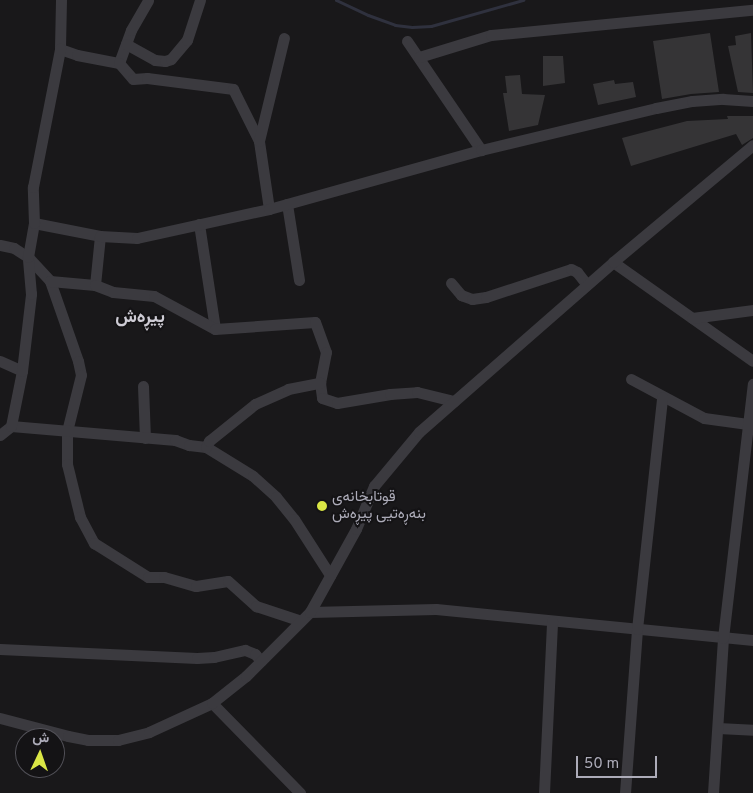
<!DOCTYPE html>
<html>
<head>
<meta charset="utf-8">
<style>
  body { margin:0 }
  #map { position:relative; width:753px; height:793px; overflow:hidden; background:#19181a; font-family:Overpass,Vazirmatn,sans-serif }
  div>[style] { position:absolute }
  .stream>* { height:3px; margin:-1.5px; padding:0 1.5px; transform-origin:1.5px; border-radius:1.5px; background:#2f313e }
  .building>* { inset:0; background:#353436 }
  .minor>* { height:11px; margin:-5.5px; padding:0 5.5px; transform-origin:5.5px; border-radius:5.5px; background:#3b3a3f }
  .dots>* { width:14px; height:14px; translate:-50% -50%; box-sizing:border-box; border:2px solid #141315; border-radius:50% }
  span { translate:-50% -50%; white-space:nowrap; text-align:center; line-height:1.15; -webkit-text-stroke:4px #141315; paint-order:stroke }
  .poi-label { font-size:15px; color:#adacb9 }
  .left { translate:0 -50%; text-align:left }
  .quarter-label { font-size:18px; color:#ceccd5; font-weight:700 }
  .north { position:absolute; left:15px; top:728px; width:50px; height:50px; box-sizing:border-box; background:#141315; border:1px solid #515057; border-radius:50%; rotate:3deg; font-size:14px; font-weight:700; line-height:20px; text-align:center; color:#adacb9 }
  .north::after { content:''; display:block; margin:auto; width:18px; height:22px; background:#dae645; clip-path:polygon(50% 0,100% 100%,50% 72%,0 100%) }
  .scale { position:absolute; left:576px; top:756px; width:81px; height:22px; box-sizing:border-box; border:2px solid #adacb9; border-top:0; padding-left:6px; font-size:15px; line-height:18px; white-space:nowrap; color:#adacb9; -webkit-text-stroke:4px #141315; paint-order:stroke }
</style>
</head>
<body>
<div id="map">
  <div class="stream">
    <i style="left:336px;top:0;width:35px;rotate:25deg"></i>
    <i style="left:368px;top:15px;width:29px;rotate:20deg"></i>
    <i style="left:395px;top:25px;width:17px;rotate:7deg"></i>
    <i style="left:412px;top:27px;width:19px;rotate:-3deg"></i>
    <i style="left:431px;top:26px;width:96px;rotate:-15.8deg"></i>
  </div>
  <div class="building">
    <i style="clip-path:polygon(710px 33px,719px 92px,691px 94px,662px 99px,653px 41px)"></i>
    <i style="clip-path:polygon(751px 33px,753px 93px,738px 92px,728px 46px,736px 45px,735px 36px)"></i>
    <i style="clip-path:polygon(543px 56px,563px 56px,565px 83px,543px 86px)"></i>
    <i style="clip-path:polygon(520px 75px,522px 94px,545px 95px,538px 125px,509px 131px,503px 93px,507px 93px,505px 76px)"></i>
    <i style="clip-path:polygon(614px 80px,615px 84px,633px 82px,636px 97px,598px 105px,593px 84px)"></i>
    <i style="clip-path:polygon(727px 116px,753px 116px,753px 138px,742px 145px,736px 134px,631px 166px,622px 138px,687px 121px,728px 119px)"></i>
  </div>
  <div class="minor">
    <i style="left:61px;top:0;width:49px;rotate:91.2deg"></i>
    <i style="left:60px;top:49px;width:18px;rotate:19deg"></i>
    <i style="left:77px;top:55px;width:43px;rotate:10.8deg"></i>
    <i style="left:119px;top:63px;width:35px;rotate:-70deg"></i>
    <i style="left:131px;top:30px;width:34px;rotate:-60deg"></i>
    <i style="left:407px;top:41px;width:132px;rotate:55.8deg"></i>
    <i style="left:126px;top:44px;width:33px;rotate:29deg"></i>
    <i style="left:155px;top:60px;width:10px;rotate:6deg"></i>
    <i style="left:165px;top:61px;width:6px;rotate:-18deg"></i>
    <i style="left:171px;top:59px;width:25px;rotate:-50deg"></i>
    <i style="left:187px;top:40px;width:42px;rotate:-72deg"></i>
    <i style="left:419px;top:57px;width:75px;rotate:-17deg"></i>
    <i style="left:491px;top:35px;width:263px;rotate:-5.5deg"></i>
    <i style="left:119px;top:63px;width:21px;rotate:49deg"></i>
    <i style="left:133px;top:79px;width:14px;rotate:-4deg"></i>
    <i style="left:147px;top:78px;width:87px;rotate:7.3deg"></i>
    <i style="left:233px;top:89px;width:58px;rotate:63.4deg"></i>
    <i style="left:287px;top:204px;width:77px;rotate:81deg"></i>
    <i style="left:269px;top:209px;width:69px;rotate:-98.4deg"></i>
    <i style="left:259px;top:141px;width:106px;rotate:-76.4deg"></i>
    <i style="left:34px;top:223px;width:67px;rotate:11.1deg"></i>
    <i style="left:199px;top:224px;width:106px;rotate:81.3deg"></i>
    <i style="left:0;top:245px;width:14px;rotate:12deg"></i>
    <i style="left:14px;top:248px;width:17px;rotate:33deg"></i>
    <i style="left:28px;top:257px;width:33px;rotate:47deg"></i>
    <i style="left:50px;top:281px;width:85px;rotate:70.7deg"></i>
    <i style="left:78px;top:361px;width:14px;rotate:78deg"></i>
    <i style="left:81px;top:375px;width:58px;rotate:104deg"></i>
    <i style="left:67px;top:431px;width:33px;rotate:90deg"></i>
    <i style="left:67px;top:464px;width:55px;rotate:76.2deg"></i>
    <i style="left:80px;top:517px;width:30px;rotate:62deg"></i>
    <i style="left:94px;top:543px;width:64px;rotate:32.2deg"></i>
    <i style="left:148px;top:577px;width:16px"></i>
    <i style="left:164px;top:577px;width:33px;rotate:16deg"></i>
    <i style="left:196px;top:586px;width:32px;rotate:-9deg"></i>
    <i style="left:228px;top:581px;width:38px;rotate:42deg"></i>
    <i style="left:256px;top:606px;width:47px;rotate:18.4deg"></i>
    <i style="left:613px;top:262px;width:171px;rotate:35.3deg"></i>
    <i style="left:50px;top:281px;width:45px;rotate:5.1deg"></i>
    <i style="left:95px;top:285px;width:49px;rotate:-84.2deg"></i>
    <i style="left:100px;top:236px;width:37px;rotate:3deg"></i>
    <i style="left:137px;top:238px;width:135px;rotate:-12.4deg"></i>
    <i style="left:269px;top:209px;width:220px;rotate:-15.6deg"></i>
    <i style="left:481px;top:150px;width:180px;rotate:-13.5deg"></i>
    <i style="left:656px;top:108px;width:37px;rotate:-11deg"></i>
    <i style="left:692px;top:101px;width:31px;rotate:-4deg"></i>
    <i style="left:723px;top:99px;width:30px;rotate:4deg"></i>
    <i style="left:451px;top:283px;width:16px;rotate:50deg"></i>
    <i style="left:461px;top:295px;width:12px;rotate:20deg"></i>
    <i style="left:472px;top:299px;width:14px;rotate:-8deg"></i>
    <i style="left:486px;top:297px;width:89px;rotate:-18.2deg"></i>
    <i style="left:571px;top:269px;width:7px;rotate:27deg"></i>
    <i style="left:577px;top:272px;width:16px;rotate:52deg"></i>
    <i style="left:95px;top:285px;width:19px;rotate:21deg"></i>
    <i style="left:113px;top:292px;width:41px;rotate:5.6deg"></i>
    <i style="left:154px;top:296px;width:69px;rotate:28.4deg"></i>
    <i style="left:215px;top:329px;width:100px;rotate:-4deg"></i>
    <i style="left:315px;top:322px;width:32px;rotate:70deg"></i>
    <i style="left:326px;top:352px;width:32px;rotate:101deg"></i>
    <i style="left:320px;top:383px;width:15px;rotate:82deg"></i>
    <i style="left:322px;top:398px;width:16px;rotate:18deg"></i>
    <i style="left:337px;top:403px;width:54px;rotate:-9.6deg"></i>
    <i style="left:390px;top:394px;width:27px;rotate:-4deg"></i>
    <i style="left:417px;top:392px;width:38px;rotate:14deg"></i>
    <i style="left:692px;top:318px;width:62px;rotate:-7.5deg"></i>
    <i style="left:0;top:361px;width:24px;rotate:24deg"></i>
    <i style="left:631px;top:379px;width:83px;rotate:28.1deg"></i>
    <i style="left:704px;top:418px;width:44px;rotate:7.8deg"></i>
    <i style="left:143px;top:386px;width:52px;rotate:87.8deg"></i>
    <i style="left:11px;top:426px;width:165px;rotate:4.9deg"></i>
    <i style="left:175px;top:440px;width:15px;rotate:20deg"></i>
    <i style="left:189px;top:445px;width:17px;rotate:7deg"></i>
    <i style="left:206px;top:447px;width:55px;rotate:31.7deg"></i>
    <i style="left:253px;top:476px;width:31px;rotate:42deg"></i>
    <i style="left:276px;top:497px;width:28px;rotate:51deg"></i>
    <i style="left:294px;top:519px;width:67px;rotate:57.3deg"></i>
    <i style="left:0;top:435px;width:14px;rotate:-39deg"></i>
    <i style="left:11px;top:426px;width:56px;rotate:-78.7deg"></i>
    <i style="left:22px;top:371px;width:78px;rotate:-83.3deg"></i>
    <i style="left:31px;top:294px;width:37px;rotate:-95deg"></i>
    <i style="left:28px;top:257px;width:35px;rotate:-80deg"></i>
    <i style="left:34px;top:223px;width:36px;rotate:-92deg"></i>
    <i style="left:33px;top:187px;width:141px;rotate:-78.9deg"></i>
    <i style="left:206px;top:447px;width:7px;rotate:-63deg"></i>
    <i style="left:209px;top:441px;width:59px;rotate:-38.8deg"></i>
    <i style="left:255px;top:404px;width:36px;rotate:-24deg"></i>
    <i style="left:288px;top:389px;width:33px;rotate:-11deg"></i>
    <i style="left:310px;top:612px;width:126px;rotate:-1.4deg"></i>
    <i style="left:436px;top:609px;width:319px;rotate:5.6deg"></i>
    <i style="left:0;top:649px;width:197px;rotate:2.6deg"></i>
    <i style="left:197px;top:658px;width:17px;rotate:-3deg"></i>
    <i style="left:214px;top:657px;width:32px;rotate:-13deg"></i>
    <i style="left:245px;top:650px;width:11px;rotate:22deg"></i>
    <i style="left:255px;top:654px;width:9px;rotate:49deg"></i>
    <i style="left:212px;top:703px;width:126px;rotate:45.6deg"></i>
    <i style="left:0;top:718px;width:70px;rotate:14.8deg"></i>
    <i style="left:68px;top:736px;width:20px;rotate:11deg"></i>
    <i style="left:88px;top:740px;width:30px"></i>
    <i style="left:118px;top:740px;width:32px;rotate:-14deg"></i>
    <i style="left:149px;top:732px;width:69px;rotate:-24.7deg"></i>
    <i style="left:212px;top:703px;width:43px;rotate:-38.5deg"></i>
    <i style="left:246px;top:676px;width:91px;rotate:-45deg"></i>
    <i style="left:310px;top:612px;width:95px;rotate:-61deg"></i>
    <i style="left:356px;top:529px;width:47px;rotate:-67.3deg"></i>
    <i style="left:374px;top:486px;width:70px;rotate:-50.2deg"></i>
    <i style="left:419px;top:432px;width:258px;rotate:-41.2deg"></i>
    <i style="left:613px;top:262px;width:182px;rotate:-39.9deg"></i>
    <i style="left:718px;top:728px;width:35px;rotate:3deg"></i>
    <i style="left:544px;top:793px;width:172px;rotate:-87.3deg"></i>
    <i style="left:625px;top:793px;width:164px;rotate:-85.8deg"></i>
    <i style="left:637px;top:629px;width:233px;rotate:-83.8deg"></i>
    <i style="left:713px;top:793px;width:155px;rotate:-86.3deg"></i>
    <i style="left:723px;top:638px;width:256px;rotate:-83.3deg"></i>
  </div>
  <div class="dots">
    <i style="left:322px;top:506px;background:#dae645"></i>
  </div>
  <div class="poi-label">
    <span class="left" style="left:332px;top:506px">قوتابخانەی<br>بنەڕەتیی پیڕەش</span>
  </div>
  <div class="quarter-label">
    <span style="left:140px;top:318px">پیڕەش</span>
  </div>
  <div class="north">ش</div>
  <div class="scale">50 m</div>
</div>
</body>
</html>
